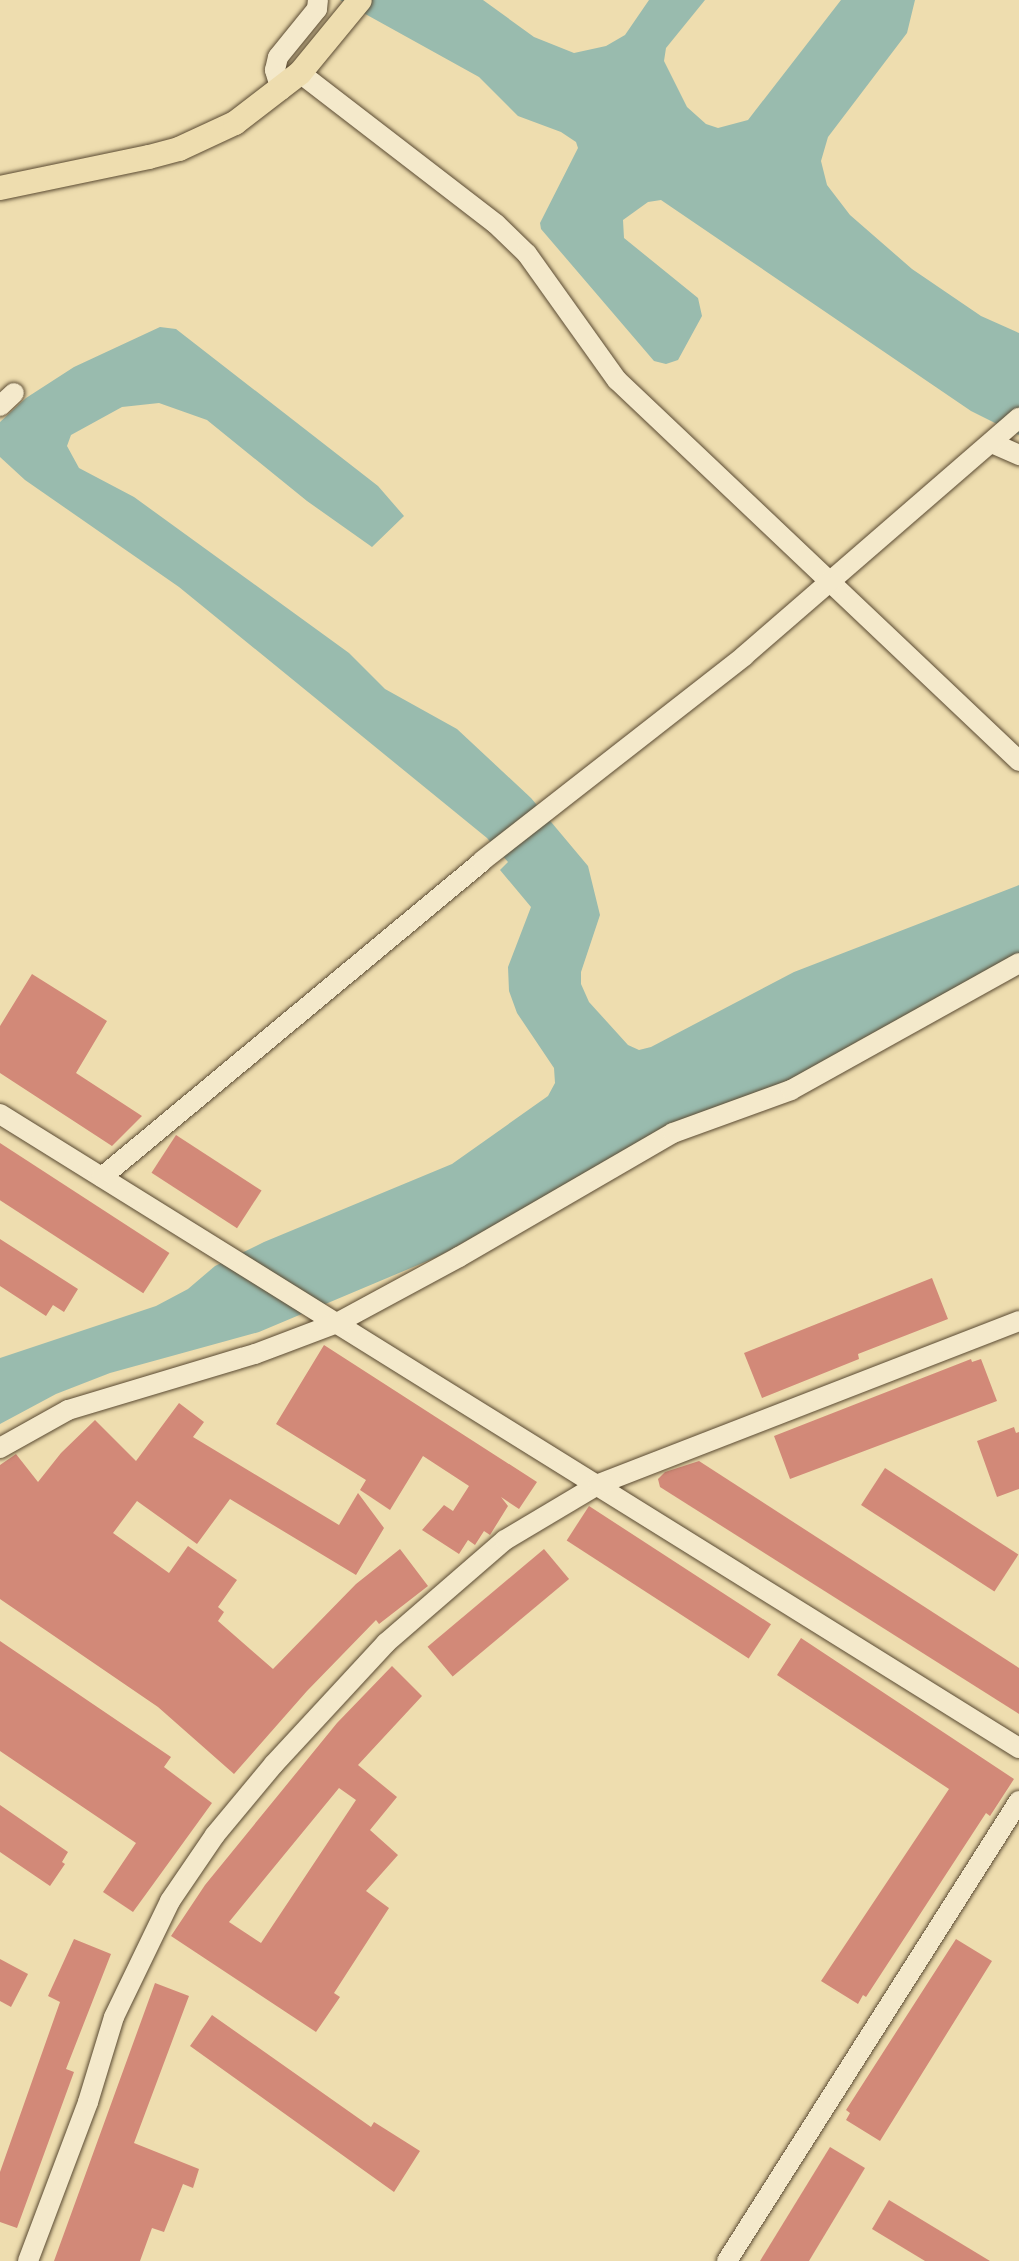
<!DOCTYPE html>
<html>
<head>
<meta charset="utf-8">
<style>
  body { margin:0 }
  #map { position:relative; width:1019px; height:2261px; overflow:hidden; background:#eeddaf; font-family:Vollkorn,serif }
  div>[style] { position:absolute }
  .water>* { inset:0; background:#99bbae }
  .building>* { inset:0; background:#d28978; transform-origin:0 0 }
  .roads { filter:drop-shadow(0 0 2px #5a4a32) drop-shadow(0 0 2px #5a4a32) }
  .minor>* { height:20px; margin:-10px; padding:0 10px; transform-origin:10px; border-radius:10px; background:#f4e9cb }
  .major>* { height:24px; margin:-12px; padding:0 12px; transform-origin:12px; border-radius:12px; background:#eeddaf }
  span { translate:-50% -50%; white-space:nowrap; text-align:center; line-height:1.15; -webkit-text-stroke:8px #f4e9cb; paint-order:stroke }
</style>
</head>
<body>
<div id="map">
  <div class="water">
    <i style="clip-path:polygon(340px 0,483px 0,534px 37px,574px 53px,606px 46px,625px 35px,649px 0,705px 0,666px 48px,664px 61px,687px 107px,706px 124px,718px 128px,748px 120px,841px 0,915px 0,907px 33px,828px 137px,821px 161px,827px 185px,850px 215px,912px 269px,981px 316px,1019px 333px,1019px 435px,971px 411px,661px 200px,648px 202px,623px 220px,624px 238px,698px 298px,702px 316px,678px 360px,666px 364px,654px 361px,541px 229px,540px 223px,578px 148px,576px 142px,561px 132px,518px 116px,479px 77px)"></i>
    <i style="clip-path:polygon(160px 327px,176px 329px,378px 486px,404px 516px,372px 547px,307px 501px,207px 420px,159px 403px,122px 407px,71px 435px,67px 446px,79px 468px,134px 497px,349px 653px,385px 689px,457px 729px,531px 798px,588px 866px,600px 915px,581px 972px,581px 984px,589px 1002px,628px 1045px,639px 1050px,651px 1047px,794px 972px,1019px 885px,1019px 955px,858px 1041px,820px 1066px,586px 1176px,437px 1257px,259px 1332px,110px 1373px,56px 1394px,0 1424px,0 1358px,156px 1306px,188px 1289px,215px 1266px,264px 1242px,452px 1164px,548px 1096px,555px 1083px,554px 1068px,517px 1013px,509px 991px,508px 967px,531px 907px,500px 870px,508px 862px,487px 838px,179px 587px,25px 480px,0 457px,0 422px,26px 398px,74px 367px)"></i>
  </div>
  <div class="building">
    <i style="clip-path:polygon(32px 974px,107px 1021px,76px 1073px,142px 1116px,112px 1146px,0 1073px,0 1026px)"></i>
    <i style="left:176px;top:1135px;width:102px;height:45px;rotate:33deg"></i>
    <i style="left:0;top:1143px;width:202px;height:48px;rotate:33deg"></i>
    <i style="clip-path:polygon(0 1239px,78px 1289px,64px 1312px,53px 1305px,46px 1316px,0 1286px)"></i>
    <i style="clip-path:polygon(932px 1278px,948px 1319px,858px 1354px,859px 1359px,762px 1398px,744px 1353px)"></i>
    <i style="clip-path:polygon(324px 1345px,537px 1482px,519px 1509px,501px 1497px,508px 1506px,490px 1535px,484px 1531px,475px 1545px,468px 1540px,459px 1554px,422px 1530px,444px 1505px,453px 1511px,469px 1486px,423px 1456px,390px 1510px,360px 1490px,366px 1480px,276px 1424px)"></i>
    <i style="clip-path:polygon(971px 1359px,972px 1362px,981px 1359px,997px 1401px,790px 1479px,774px 1436px)"></i>
    <i style="clip-path:polygon(179px 1403px,204px 1422px,193px 1437px,339px 1525px,358px 1493px,384px 1528px,356px 1575px,230px 1499px,197px 1544px,137px 1501px,113px 1533px,169px 1573px,188px 1546px,237px 1580px,218px 1607px,224px 1612px,218px 1621px,273px 1669px,356px 1584px,400px 1549px,428px 1586px,379px 1624px,376px 1620px,307px 1691px,234px 1774px,158px 1707px,0 1599px,0 1465px,16px 1454px,38px 1482px,61px 1453px,95px 1420px,136px 1461px)"></i>
    <i style="clip-path:polygon(1014px 1427px,1016px 1433px,1019px 1432px,1019px 1489px,997px 1497px,977px 1441px)"></i>
    <i style="clip-path:polygon(699px 1461px,1019px 1668px,1019px 1714px,660px 1487px,658px 1479px,665px 1472px)"></i>
    <i style="left:885px;top:1468px;width:159px;height:44px;rotate:33deg"></i>
    <i style="left:589px;top:1506px;width:217px;height:41px;rotate:33deg"></i>
    <i style="left:544px;top:1549px;width:39px;height:152px;rotate:50deg"></i>
    <i style="clip-path:polygon(801px 1638px,1014px 1779px,990px 1816px,986px 1813px,866px 1997px,863px 1995px,858px 2004px,821px 1981px,949px 1789px,777px 1675px)"></i>
    <i style="clip-path:polygon(0 1641px,171px 1757px,164px 1767px,212px 1803px,133px 1912px,103px 1892px,136px 1843px,0 1751px)"></i>
    <i style="clip-path:polygon(evenodd,392px 1666px,422px 1696px,358px 1765px,397px 1797px,370px 1830px,398px 1855px,366px 1891px,389px 1908px,334px 1993px,340px 1997px,316px 2032px,171px 1936px,205px 1885px,337px 1723px,392px 1666px,339px 1788px,356px 1800px,261px 1943px,229px 1922px,339px 1788px)"></i>
    <i style="clip-path:polygon(0 1805px,68px 1852px,62px 1862px,65px 1864px,50px 1886px,0 1852px)"></i>
    <i style="clip-path:polygon(74px 1939px,111px 1954px,66px 2069px,74px 2072px,17px 2228px,0 2222px,0 2172px,60px 2002px,48px 1996px)"></i>
    <i style="clip-path:polygon(956px 1939px,992px 1961px,880px 2141px,846px 2120px,850px 2113px,846px 2110px)"></i>
    <i style="clip-path:polygon(0 1959px,28px 1974px,11px 2007px,0 2001px)"></i>
    <i style="clip-path:polygon(155px 1983px,189px 1996px,134px 2143px,199px 2169px,193px 2188px,183px 2184px,164px 2232px,152px 2228px,140px 2261px,54px 2261px)"></i>
    <i style="clip-path:polygon(212px 2015px,371px 2127px,374px 2122px,420px 2151px,394px 2192px,190px 2046px)"></i>
    <i style="clip-path:polygon(830px 2147px,865px 2168px,809px 2261px,760px 2261px)"></i>
    <i style="clip-path:polygon(889px 2200px,990px 2261px,925px 2261px,872px 2229px)"></i>
  </div>
  <div class="roads">
    <div class="minor">
      <i style="left:300px;top:73px;width:247px;rotate:37.6deg"></i>
      <i style="left:496px;top:224px;width:43px;rotate:44.1deg"></i>
      <i style="left:527px;top:254px;width:155px;rotate:54.5deg"></i>
      <i style="left:617px;top:380px;width:554px;rotate:43.46deg"></i>
      <i style="left:281px;top:90px;width:21px;rotate:-107deg"></i>
      <i style="left:275px;top:70px;width:13px;rotate:-77deg"></i>
      <i style="left:278px;top:57px;width:62px;rotate:-50.9deg"></i>
      <i style="left:317px;top:9px;width:9px;rotate:-84deg"></i>
      <i style="left:0;top:406px;width:19px;rotate:-43deg"></i>
      <i style="left:992px;top:443px;width:30px;rotate:24deg"></i>
      <i style="left:0;top:1114px;width:1200px;rotate:31.89deg"></i>
      <i style="left:102px;top:1177px;width:494px;rotate:-39.7deg"></i>
      <i style="left:482px;top:861px;width:333px;rotate:-38deg"></i>
      <i style="left:744px;top:656px;width:364px;rotate:-40.9deg"></i>
      <i style="left:0;top:1448px;width:78px;rotate:-29.2deg"></i>
      <i style="left:68px;top:1410px;width:195px;rotate:-16.7deg"></i>
      <i style="left:255px;top:1354px;width:88px;rotate:-20.7deg"></i>
      <i style="left:337px;top:1323px;width:139px;rotate:-28.4deg"></i>
      <i style="left:459px;top:1257px;width:247px;rotate:-30.1deg"></i>
      <i style="left:673px;top:1133px;width:126px;rotate:-20deg"></i>
      <i style="left:791px;top:1090px;width:261px;rotate:-29.1deg"></i>
      <i style="left:28px;top:2261px;width:170px;rotate:-69.3deg"></i>
      <i style="left:88px;top:2102px;width:89px;rotate:-73deg"></i>
      <i style="left:114px;top:2017px;width:129px;rotate:-64.2deg"></i>
      <i style="left:170px;top:1901px;width:80px;rotate:-55.7deg"></i>
      <i style="left:215px;top:1835px;width:92px;rotate:-50.3deg"></i>
      <i style="left:274px;top:1764px;width:165px;rotate:-47.2deg"></i>
      <i style="left:386px;top:1643px;width:157px;rotate:-40.9deg"></i>
      <i style="left:505px;top:1540px;width:109px;rotate:-30.8deg"></i>
      <i style="left:599px;top:1484px;width:451px;rotate:-21.2deg"></i>
      <i style="left:727px;top:2261px;width:545px;rotate:-57.59deg"></i>
    </div>
    <div class="major">
      <i style="left:0;top:188px;width:152px;rotate:-11.8deg"></i>
      <i style="left:149px;top:157px;width:31px;rotate:-15deg"></i>
      <i style="left:179px;top:149px;width:62px;rotate:-24.9deg"></i>
      <i style="left:235px;top:123px;width:82px;rotate:-37.6deg"></i>
      <i style="left:300px;top:73px;width:94px;rotate:-50.6deg"></i>
    </div>
  </div>
</div>
</body>
</html>
